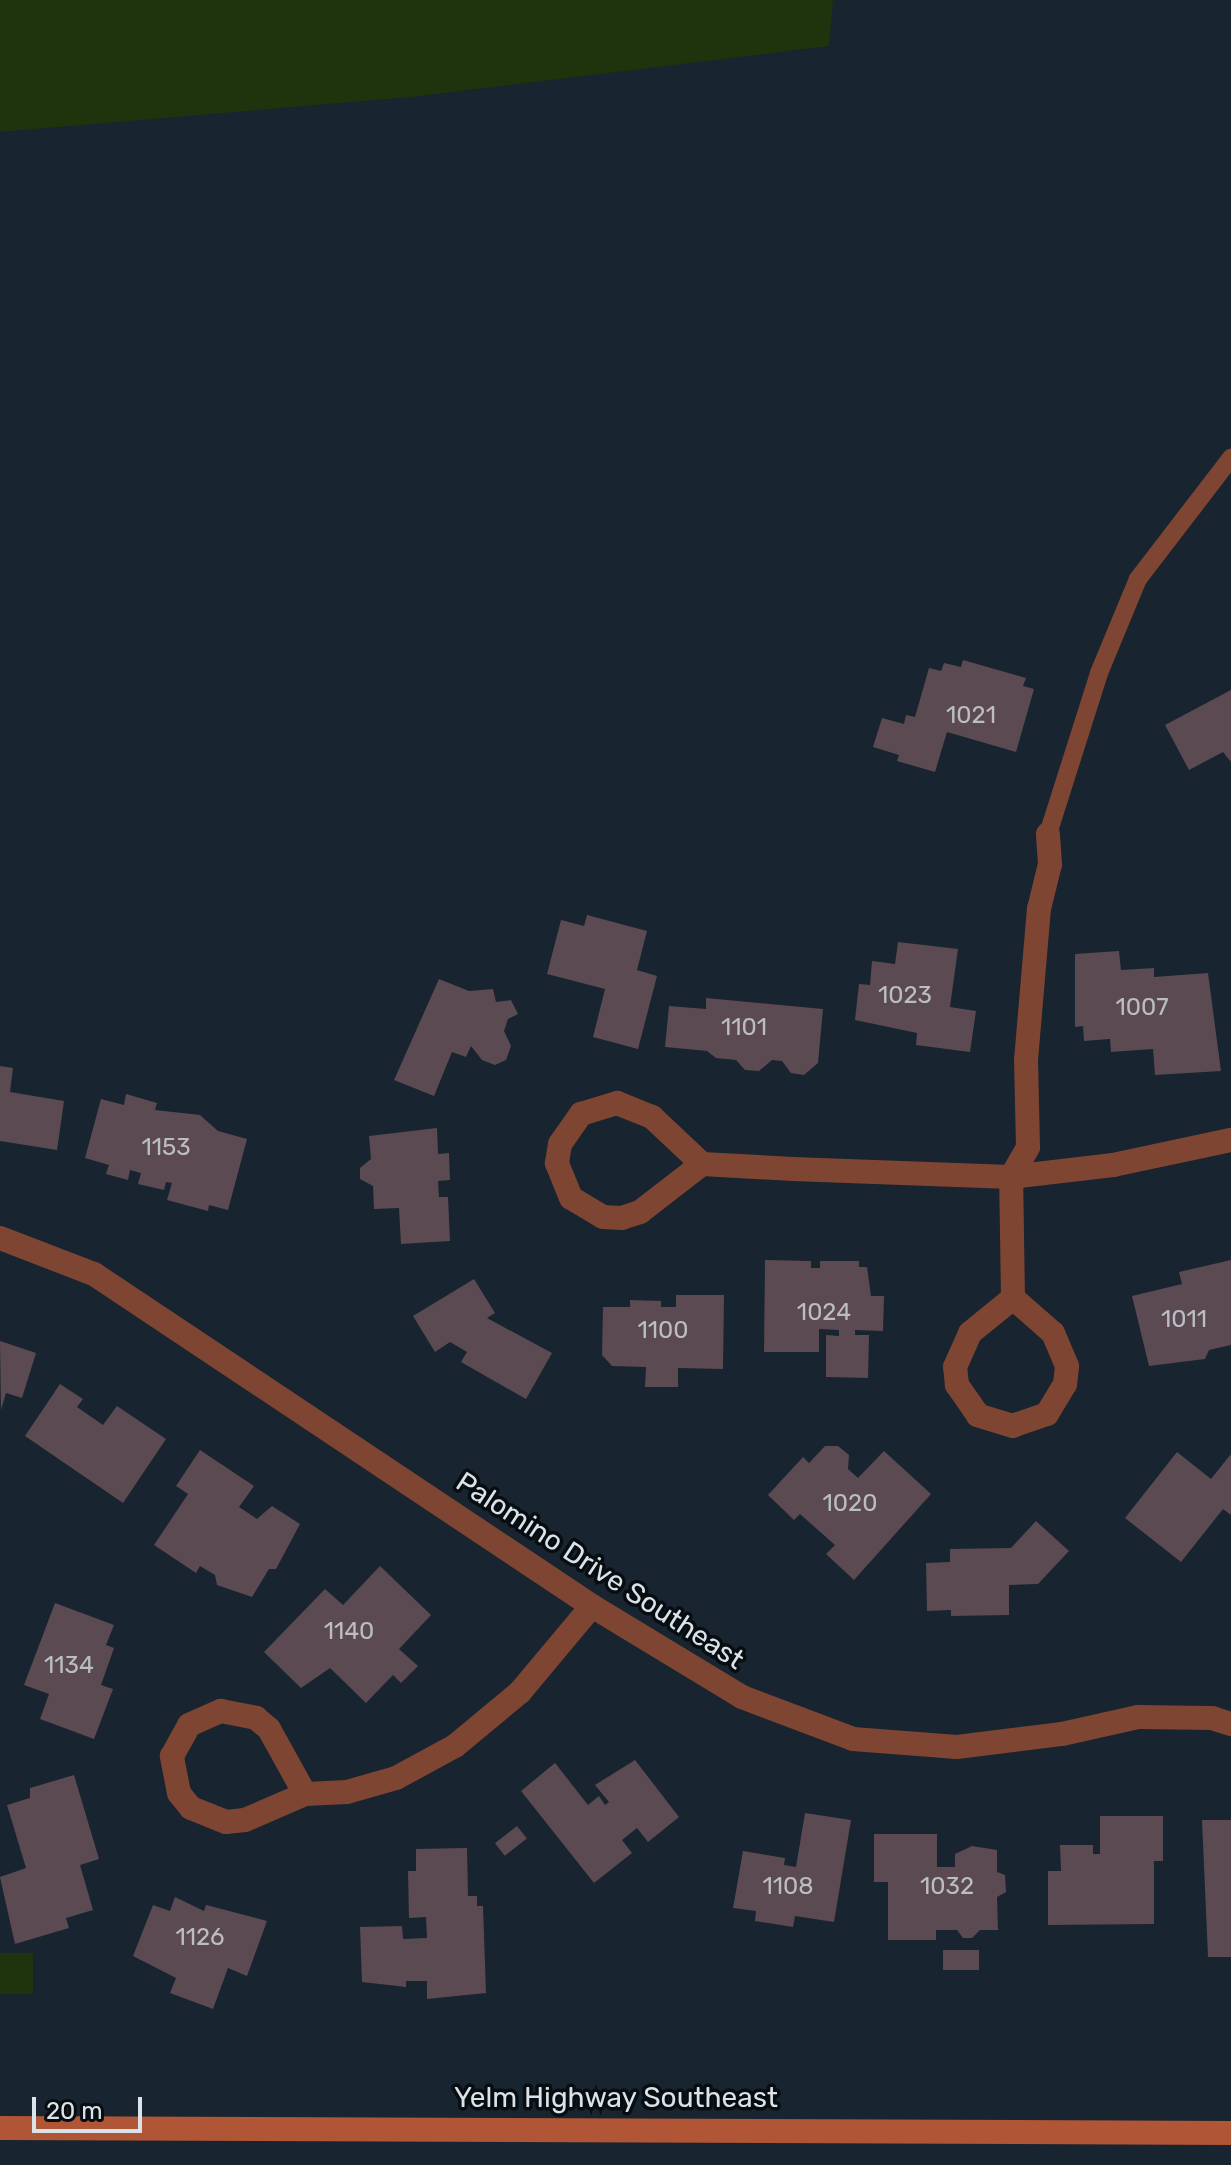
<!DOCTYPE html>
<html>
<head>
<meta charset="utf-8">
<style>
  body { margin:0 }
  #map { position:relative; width:1231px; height:2165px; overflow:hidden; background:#18242f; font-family:Rubik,sans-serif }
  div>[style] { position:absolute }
  .green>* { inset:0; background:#1e340d; transform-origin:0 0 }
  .building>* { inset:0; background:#5b4a51; transform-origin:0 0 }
  .lane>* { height:18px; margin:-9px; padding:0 9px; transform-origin:9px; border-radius:9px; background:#7e4532 }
  .street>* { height:24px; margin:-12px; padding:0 12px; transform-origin:12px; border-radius:12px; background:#7e4532 }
  .secondary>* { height:24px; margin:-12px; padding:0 12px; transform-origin:12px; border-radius:12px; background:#b05636 }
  span { translate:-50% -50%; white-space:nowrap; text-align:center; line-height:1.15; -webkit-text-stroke:7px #080d11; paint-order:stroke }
  .number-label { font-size:24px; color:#bbbdc4 }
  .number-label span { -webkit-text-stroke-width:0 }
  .street-label { font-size:28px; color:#dbe3ea }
  .scale { position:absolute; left:32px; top:2097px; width:110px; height:36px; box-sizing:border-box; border:4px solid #dbe3ea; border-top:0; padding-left:10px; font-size:24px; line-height:28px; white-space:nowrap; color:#dbe3ea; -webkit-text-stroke:6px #080d11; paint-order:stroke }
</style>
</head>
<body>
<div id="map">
  <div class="green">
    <i style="clip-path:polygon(0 0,833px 0,829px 46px,411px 97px,0 132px)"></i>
    <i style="left:33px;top:1953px;width:41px;height:33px;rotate:90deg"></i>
  </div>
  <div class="building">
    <i style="clip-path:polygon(963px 660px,1026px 678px,1023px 686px,1034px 689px,1016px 752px,947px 732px,935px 772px,897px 761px,899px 755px,873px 747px,882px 718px,904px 724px,906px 715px,915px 717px,929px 668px,941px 671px,944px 663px,961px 667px)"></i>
    <i style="clip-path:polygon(1231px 690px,1231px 762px,1223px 752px,1189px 770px,1165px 725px)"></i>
    <i style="clip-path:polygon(587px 915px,647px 931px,637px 970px,657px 976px,638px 1049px,593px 1037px,605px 989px,547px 974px,561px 920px,584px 926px)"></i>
    <i style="clip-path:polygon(898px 942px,958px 949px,950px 1007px,976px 1011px,970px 1052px,916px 1045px,917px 1033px,855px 1020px,859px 984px,870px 985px,872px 961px,895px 964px)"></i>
    <i style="clip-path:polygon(1119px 951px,1121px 970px,1154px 968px,1154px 977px,1208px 973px,1221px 1071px,1155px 1075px,1153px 1049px,1111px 1052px,1110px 1039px,1084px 1041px,1083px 1026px,1075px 1027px,1075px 954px)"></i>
    <i style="clip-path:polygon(439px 979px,469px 991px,493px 989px,496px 1002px,511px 1000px,518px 1014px,508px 1019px,504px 1031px,511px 1046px,506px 1060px,495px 1065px,482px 1060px,471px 1046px,466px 1057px,452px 1052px,434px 1096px,394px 1080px)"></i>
    <i style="clip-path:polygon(706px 998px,823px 1009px,818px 1063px,804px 1075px,791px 1073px,782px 1061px,772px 1060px,759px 1071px,745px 1070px,736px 1060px,716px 1058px,707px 1051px,665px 1047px,669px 1006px,706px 1009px)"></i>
    <i style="clip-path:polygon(0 1066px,13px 1068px,10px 1092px,64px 1101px,57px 1150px,0 1141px)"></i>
    <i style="clip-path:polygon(126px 1094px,157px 1103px,155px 1110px,200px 1115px,218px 1131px,247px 1139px,228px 1210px,209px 1205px,208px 1211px,167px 1200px,172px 1183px,166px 1182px,164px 1190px,138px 1184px,141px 1173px,130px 1170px,128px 1180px,106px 1174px,109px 1165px,85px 1158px,101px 1099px,124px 1105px)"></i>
    <i style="clip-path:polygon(437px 1128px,438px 1154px,449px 1153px,450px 1180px,438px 1181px,439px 1197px,448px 1197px,450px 1241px,401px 1244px,399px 1208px,374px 1209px,373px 1186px,360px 1179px,360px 1168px,371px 1159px,369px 1136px)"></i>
    <i style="clip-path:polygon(765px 1260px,811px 1261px,811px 1268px,820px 1268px,820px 1261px,859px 1261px,859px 1267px,867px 1267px,871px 1296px,884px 1296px,883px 1331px,855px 1330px,855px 1335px,869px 1335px,868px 1378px,826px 1377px,826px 1335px,839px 1336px,839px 1330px,819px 1329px,819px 1352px,764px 1352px)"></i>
    <i style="clip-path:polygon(1231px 1260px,1231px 1345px,1209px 1350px,1205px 1359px,1149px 1366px,1132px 1296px,1182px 1284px,1179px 1272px)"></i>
    <i style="clip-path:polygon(474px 1279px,495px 1313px,487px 1318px,552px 1353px,526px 1399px,461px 1362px,467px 1352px,450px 1342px,435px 1352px,413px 1316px)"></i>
    <i style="clip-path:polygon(676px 1295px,724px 1295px,723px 1369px,678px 1368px,678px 1387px,645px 1387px,646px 1367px,612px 1366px,602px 1355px,603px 1307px,630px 1307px,630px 1300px,661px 1301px,661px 1307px,676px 1307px)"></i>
    <i style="clip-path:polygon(0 1341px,36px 1353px,22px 1398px,6px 1393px,1px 1410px)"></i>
    <i style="clip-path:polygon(60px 1384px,83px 1399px,77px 1407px,103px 1425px,117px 1406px,166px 1439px,123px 1503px,25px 1436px)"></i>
    <i style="clip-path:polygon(825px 1446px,838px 1446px,849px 1455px,848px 1469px,858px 1478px,884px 1451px,931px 1494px,854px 1580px,826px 1554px,835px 1545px,800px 1514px,794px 1520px,768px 1495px,803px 1457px,809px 1463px)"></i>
    <i style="clip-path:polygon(200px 1450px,254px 1486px,239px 1507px,257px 1519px,272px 1506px,300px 1524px,276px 1569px,269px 1569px,252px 1597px,217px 1585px,215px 1575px,200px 1566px,196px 1573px,154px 1545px,188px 1494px,176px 1486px)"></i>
    <i style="clip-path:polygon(1177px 1452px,1211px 1479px,1231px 1454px,1231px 1515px,1223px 1509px,1181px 1562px,1125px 1518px)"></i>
    <i style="clip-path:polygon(1036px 1521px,1069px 1551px,1038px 1584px,1009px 1585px,1009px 1615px,951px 1616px,951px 1610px,927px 1611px,926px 1563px,950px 1562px,950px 1549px,1011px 1548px)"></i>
    <i style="clip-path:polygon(380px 1566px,431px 1615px,399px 1649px,418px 1666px,401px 1683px,393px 1675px,366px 1703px,330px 1668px,301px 1688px,264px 1652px,325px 1589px,343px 1605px)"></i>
    <i style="clip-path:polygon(55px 1603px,114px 1625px,106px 1645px,114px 1648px,101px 1685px,113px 1689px,94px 1739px,40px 1719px,49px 1694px,24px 1685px)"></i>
    <i style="clip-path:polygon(635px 1760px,679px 1817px,648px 1842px,637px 1828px,622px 1840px,632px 1853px,594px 1883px,521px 1791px,555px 1763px,588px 1805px,599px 1796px,605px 1805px,609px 1802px,595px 1785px)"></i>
    <i style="clip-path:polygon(74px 1775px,99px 1859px,80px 1865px,93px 1910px,66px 1918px,69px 1928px,15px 1944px,0 1877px,26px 1868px,7px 1805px,30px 1798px,30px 1788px)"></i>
    <i style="clip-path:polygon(805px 1813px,851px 1820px,834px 1922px,795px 1916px,793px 1927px,755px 1921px,756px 1911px,733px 1908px,743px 1851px,785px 1858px,784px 1865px,796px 1867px)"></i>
    <i style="clip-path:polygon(1100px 1816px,1163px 1816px,1163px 1861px,1154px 1861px,1154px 1924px,1048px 1925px,1048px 1871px,1061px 1871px,1060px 1845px,1093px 1845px,1093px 1854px,1100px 1854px)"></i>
    <i style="clip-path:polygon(1202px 1820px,1231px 1820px,1231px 1957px,1208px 1957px)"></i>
    <i style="left:517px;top:1826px;width:16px;height:28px;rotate:52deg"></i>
    <i style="clip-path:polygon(874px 1834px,937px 1834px,937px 1867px,955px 1867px,955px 1854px,972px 1846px,997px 1850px,997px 1872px,1005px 1875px,1006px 1892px,997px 1897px,998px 1930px,980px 1930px,972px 1938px,963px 1938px,957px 1930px,936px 1930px,936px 1940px,888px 1940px,888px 1882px,874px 1882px)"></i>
    <i style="clip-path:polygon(467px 1848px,468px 1896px,477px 1896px,477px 1906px,483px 1906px,486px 1993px,427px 1999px,427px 1981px,406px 1981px,406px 1987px,362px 1982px,360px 1927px,402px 1926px,403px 1939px,427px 1938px,426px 1917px,409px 1918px,408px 1871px,416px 1871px,416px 1849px)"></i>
    <i style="clip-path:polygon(175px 1897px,204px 1911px,206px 1905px,267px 1921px,247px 1976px,228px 1968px,213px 2009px,170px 1993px,176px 1978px,133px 1956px,153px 1905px,170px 1911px)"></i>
    <i style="left:943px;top:1950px;width:36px;height:20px"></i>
  </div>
  <div class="lane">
    <i style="left:1048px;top:834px;width:169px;rotate:-72.4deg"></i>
    <i style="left:1099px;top:673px;width:102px;rotate:-67.5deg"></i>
    <i style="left:1138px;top:579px;width:153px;rotate:-52.5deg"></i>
  </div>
  <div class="street">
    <i style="left:702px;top:1164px;width:78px;rotate:142.3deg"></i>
    <i style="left:640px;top:1212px;width:19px;rotate:162deg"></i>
    <i style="left:622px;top:1218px;width:19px;rotate:-177deg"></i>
    <i style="left:603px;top:1217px;width:37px;rotate:-149deg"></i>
    <i style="left:571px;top:1198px;width:38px;rotate:-112deg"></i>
    <i style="left:557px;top:1163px;width:19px;rotate:-81deg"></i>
    <i style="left:560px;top:1144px;width:37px;rotate:-55deg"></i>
    <i style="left:581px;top:1114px;width:38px;rotate:-17deg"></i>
    <i style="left:617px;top:1103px;width:38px;rotate:22deg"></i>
    <i style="left:652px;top:1117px;width:69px;rotate:43.2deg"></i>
    <i style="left:702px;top:1164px;width:91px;rotate:3.1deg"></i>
    <i style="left:793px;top:1169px;width:218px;rotate:2.1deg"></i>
    <i style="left:1011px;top:1177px;width:103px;rotate:-6.7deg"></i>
    <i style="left:1113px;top:1165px;width:121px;rotate:-12deg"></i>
    <i style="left:0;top:1238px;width:101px;rotate:21deg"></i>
    <i style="left:94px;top:1274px;width:599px;rotate:33.69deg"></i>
    <i style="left:592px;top:1606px;width:175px;rotate:31.2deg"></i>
    <i style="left:742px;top:1697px;width:119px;rotate:20.7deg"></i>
    <i style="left:853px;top:1739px;width:104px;rotate:4.4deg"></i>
    <i style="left:957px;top:1747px;width:106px;rotate:-7.1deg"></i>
    <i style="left:1062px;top:1734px;width:78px;rotate:-12.6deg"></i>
    <i style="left:1138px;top:1717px;width:74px;rotate:0.8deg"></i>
    <i style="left:1212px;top:1718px;width:20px;rotate:18deg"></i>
    <i style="left:1013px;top:1298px;width:53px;rotate:41.2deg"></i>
    <i style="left:1053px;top:1333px;width:36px;rotate:67deg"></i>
    <i style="left:1067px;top:1366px;width:18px;rotate:96deg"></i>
    <i style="left:1065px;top:1384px;width:35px;rotate:121deg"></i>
    <i style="left:1047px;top:1414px;width:36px;rotate:161deg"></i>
    <i style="left:1013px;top:1426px;width:37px;rotate:-163deg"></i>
    <i style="left:978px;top:1415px;width:37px;rotate:-125deg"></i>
    <i style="left:957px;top:1385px;width:18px;rotate:-96deg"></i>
    <i style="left:955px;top:1367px;width:37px;rotate:-66deg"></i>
    <i style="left:970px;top:1333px;width:55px;rotate:-39.1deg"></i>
    <i style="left:1013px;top:1298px;width:121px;rotate:-90.9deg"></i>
    <i style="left:1011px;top:1177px;width:34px;rotate:-60deg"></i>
    <i style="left:1028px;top:1147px;width:87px;rotate:-91.3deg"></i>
    <i style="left:1026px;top:1060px;width:152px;rotate:-85.1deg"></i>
    <i style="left:1039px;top:909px;width:46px;rotate:-76.3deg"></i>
    <i style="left:1050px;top:864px;width:30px;rotate:-94deg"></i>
    <i style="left:221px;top:1711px;width:36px;rotate:11deg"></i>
    <i style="left:256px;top:1718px;width:17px;rotate:40deg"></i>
    <i style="left:269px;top:1729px;width:74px;rotate:61deg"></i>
    <i style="left:305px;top:1794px;width:65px;rotate:156.6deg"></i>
    <i style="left:245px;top:1820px;width:19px;rotate:174deg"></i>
    <i style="left:226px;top:1822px;width:38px;rotate:-158deg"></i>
    <i style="left:191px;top:1808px;width:19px;rotate:-129deg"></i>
    <i style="left:179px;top:1793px;width:38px;rotate:-101deg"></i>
    <i style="left:172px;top:1756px;width:35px;rotate:-61deg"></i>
    <i style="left:189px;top:1725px;width:35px;rotate:-24deg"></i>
    <i style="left:305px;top:1794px;width:42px;rotate:-2.7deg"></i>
    <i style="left:347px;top:1792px;width:51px;rotate:-15.9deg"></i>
    <i style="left:396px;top:1778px;width:67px;rotate:-28.5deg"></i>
    <i style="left:455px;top:1746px;width:85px;rotate:-39.7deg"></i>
    <i style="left:520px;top:1692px;width:112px;rotate:-50.1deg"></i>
  </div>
  <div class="secondary">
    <i style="left:0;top:2128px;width:1231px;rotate:0.23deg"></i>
  </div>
  <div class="number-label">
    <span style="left:971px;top:716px">1021</span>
    <span style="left:905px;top:996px">1023</span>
    <span style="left:1142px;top:1008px">1007</span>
    <span style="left:744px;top:1028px">1101</span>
    <span style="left:166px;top:1148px">1153</span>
    <span style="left:824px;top:1313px">1024</span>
    <span style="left:1184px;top:1320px">1011</span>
    <span style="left:663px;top:1331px">1100</span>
    <span style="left:850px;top:1504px">1020</span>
    <span style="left:349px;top:1632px">1140</span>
    <span style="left:69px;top:1666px">1134</span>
    <span style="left:788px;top:1887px">1108</span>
    <span style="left:947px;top:1887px">1032</span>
    <span style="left:200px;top:1938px">1126</span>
  </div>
  <div class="street-label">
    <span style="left:600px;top:1571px;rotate:33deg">Palomino Drive Southeast</span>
    <span style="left:616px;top:2098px">Yelm Highway Southeast</span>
  </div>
  <div class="scale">20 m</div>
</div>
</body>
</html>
